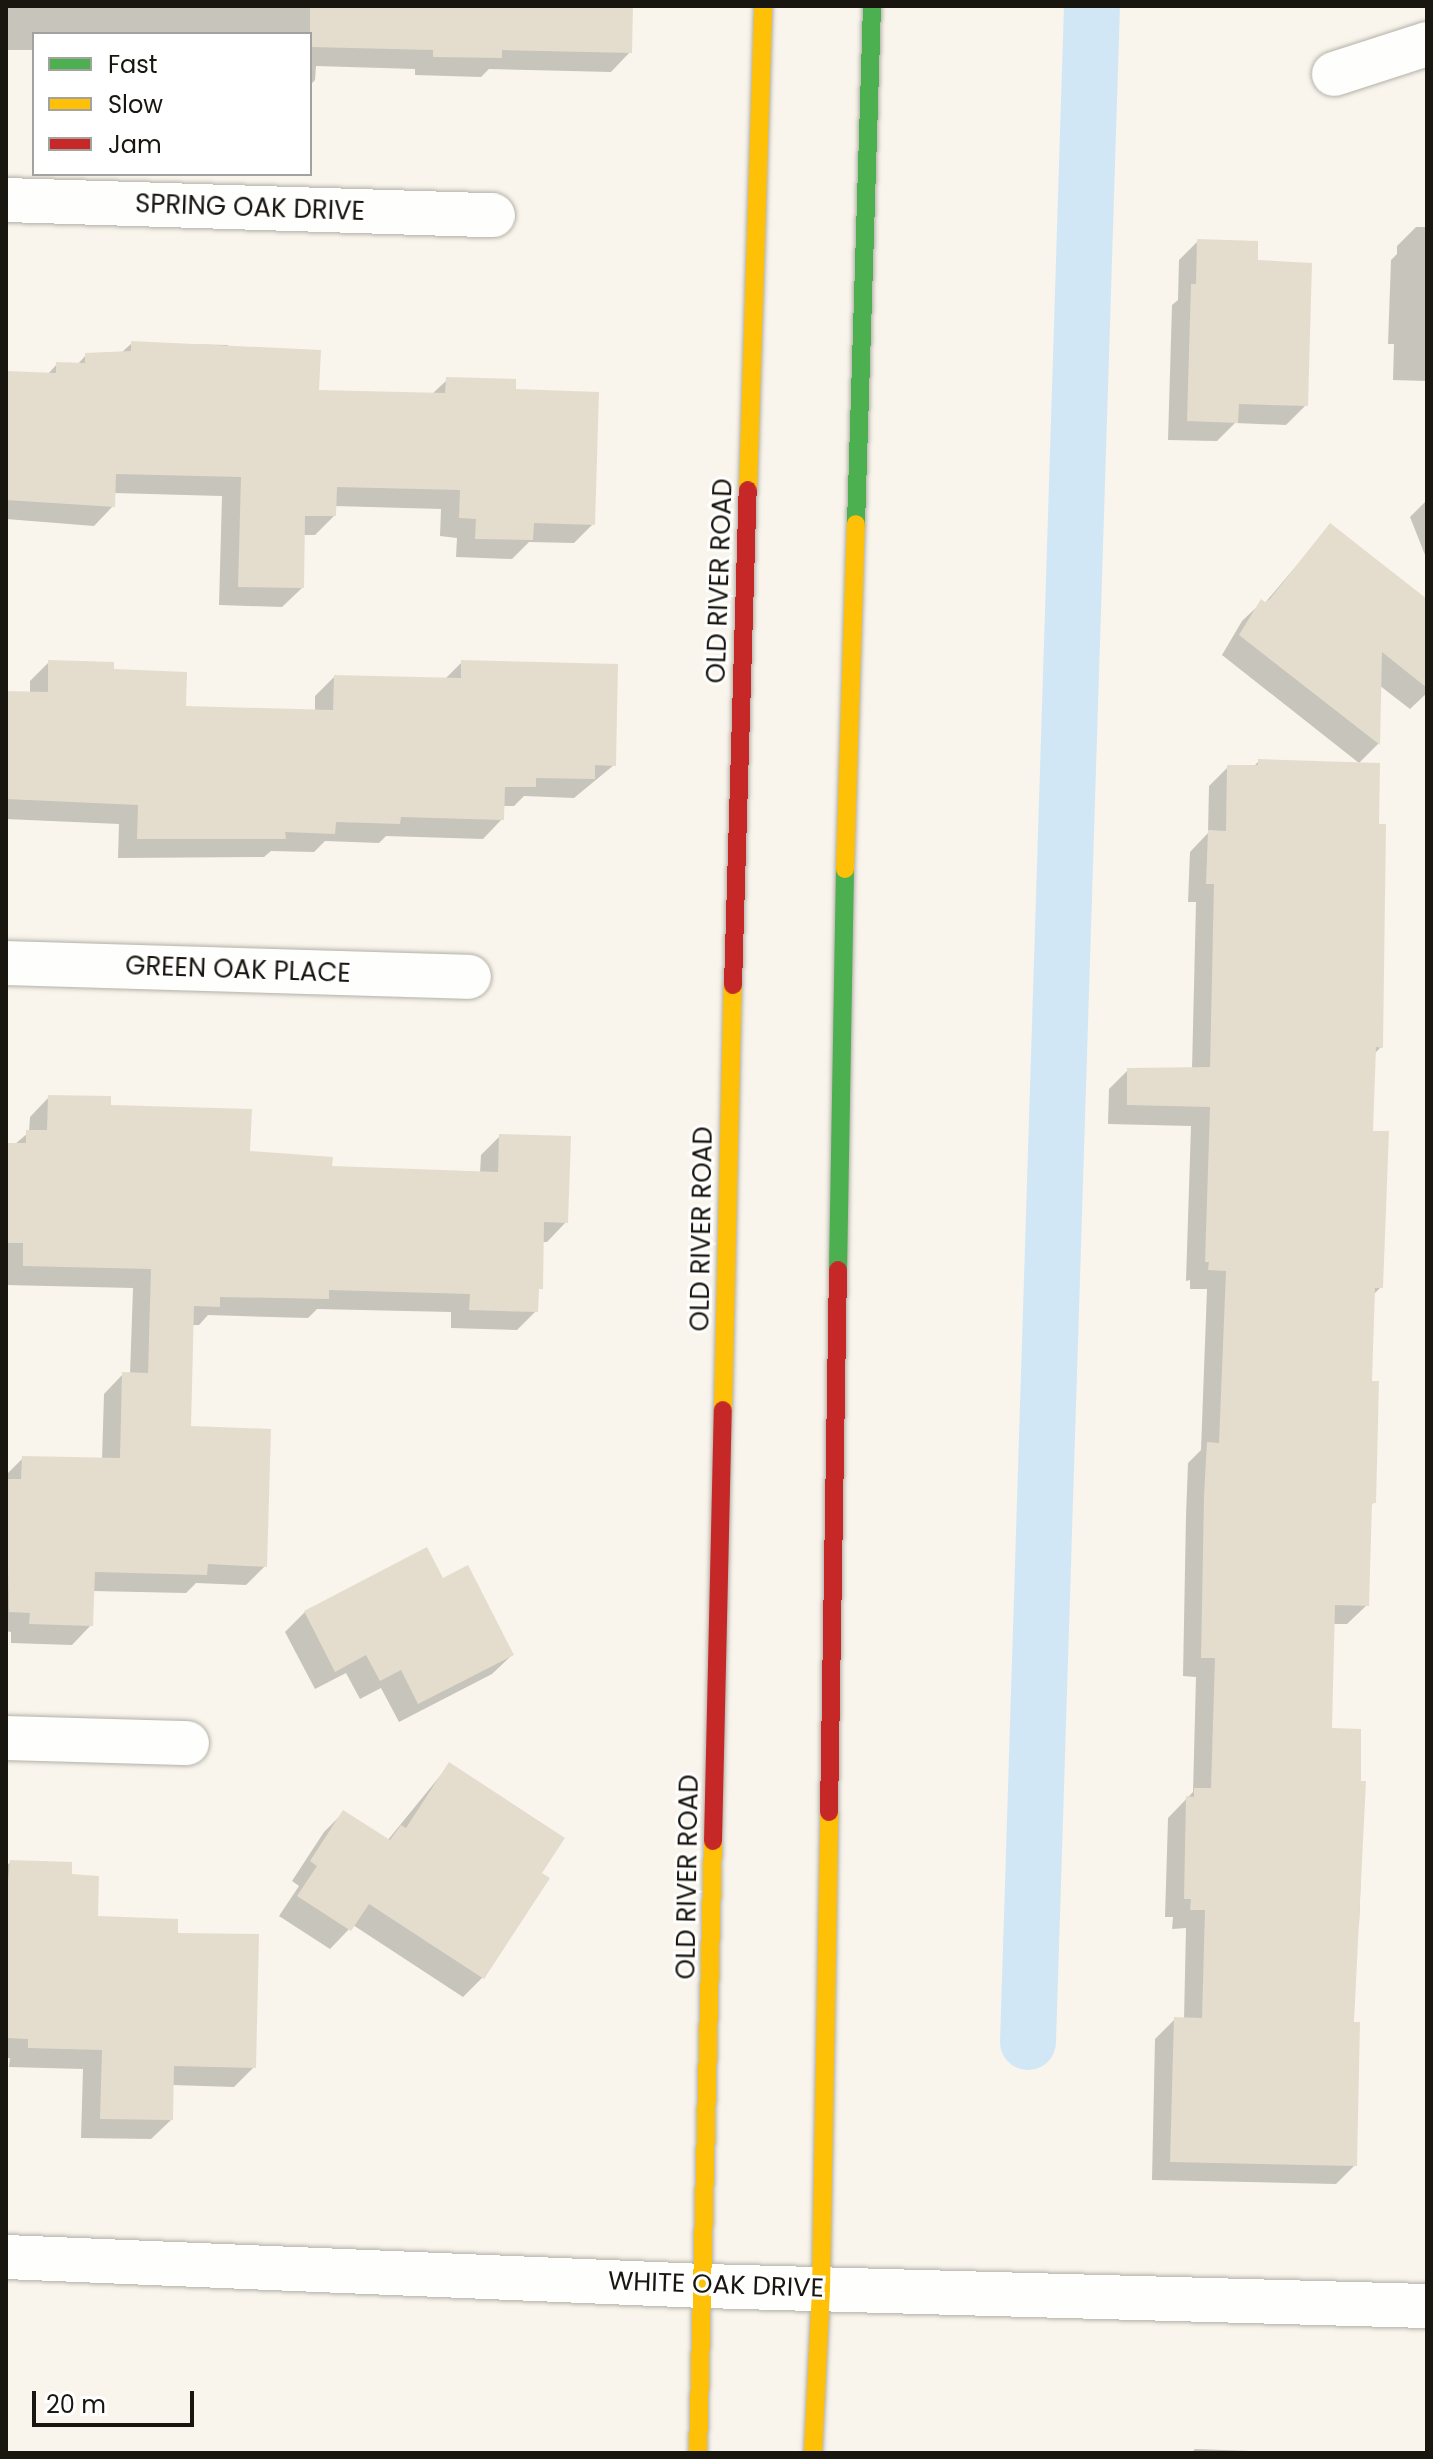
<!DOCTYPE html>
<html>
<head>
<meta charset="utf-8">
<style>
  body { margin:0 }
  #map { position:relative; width:1433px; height:2459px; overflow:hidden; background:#f9f5ec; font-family:Poppins,sans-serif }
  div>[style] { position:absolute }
  .shadow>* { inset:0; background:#0003 }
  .canal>* { height:56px; margin:-28px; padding:0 28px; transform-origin:28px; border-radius:28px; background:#d2e7f6 }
  .building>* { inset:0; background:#e4ddce }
  .roads { filter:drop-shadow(0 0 2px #b3b0a8) drop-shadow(0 0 2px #b3b0a8) }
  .street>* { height:44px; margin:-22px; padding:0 22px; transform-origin:22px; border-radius:22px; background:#fefefc }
  .fast>* { height:18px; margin:-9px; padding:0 9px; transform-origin:9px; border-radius:9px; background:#4caf50 }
  .slow>* { height:18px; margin:-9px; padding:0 9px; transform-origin:9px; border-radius:9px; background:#ffc107 }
  .jam>* { height:18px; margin:-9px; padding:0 9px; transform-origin:9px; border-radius:9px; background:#c62828 }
  span { translate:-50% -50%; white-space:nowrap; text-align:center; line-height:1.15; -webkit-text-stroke:6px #fff; paint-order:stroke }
  .street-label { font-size:26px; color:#19160f }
  .frame { position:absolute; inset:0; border:8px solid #19160f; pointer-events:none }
  .legend { position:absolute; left:32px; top:32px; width:280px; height:144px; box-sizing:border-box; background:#fff; border:2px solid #a3a29f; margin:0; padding:10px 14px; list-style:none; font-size:24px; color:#19160f }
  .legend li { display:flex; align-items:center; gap:16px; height:40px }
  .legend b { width:40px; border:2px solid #a3a29f }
  .scale { position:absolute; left:32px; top:2391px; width:162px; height:36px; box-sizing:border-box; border:4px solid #19160f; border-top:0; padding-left:10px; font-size:24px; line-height:28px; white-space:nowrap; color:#19160f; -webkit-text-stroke:6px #fff; paint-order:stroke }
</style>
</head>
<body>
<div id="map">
  <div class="shadow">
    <i style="clip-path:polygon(6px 6px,631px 6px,630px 52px,611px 72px,489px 69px,481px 77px,415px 75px,415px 69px,316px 66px,315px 80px,310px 85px,310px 34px,34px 34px,34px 50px,6px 50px)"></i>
    <i style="clip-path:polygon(1416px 227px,1427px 227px,1427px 381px,1393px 380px,1394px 344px,1388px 344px,1391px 260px,1397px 254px,1397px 246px)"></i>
    <i style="clip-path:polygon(1198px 241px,1256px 262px,1306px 405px,1286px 425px,1235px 423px,1217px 441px,1168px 440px,1172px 305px,1178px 300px,1179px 260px)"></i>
    <i style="clip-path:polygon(132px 343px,228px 345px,228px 350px,317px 392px,431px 395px,447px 380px,514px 391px,593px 524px,574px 543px,529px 542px,512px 559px,456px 557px,457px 538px,440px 536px,441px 509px,334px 506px,334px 516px,315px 535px,303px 535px,302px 588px,282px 607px,219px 605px,222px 496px,113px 493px,113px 506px,94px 526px,6px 519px,6px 373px,47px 375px,57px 364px,77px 365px,86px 355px,121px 353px)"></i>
    <i style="clip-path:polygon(1427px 500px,1427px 560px,1410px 517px)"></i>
    <i style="clip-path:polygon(1330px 526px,1427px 601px,1427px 693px,1410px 709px,1379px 685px,1378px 744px,1359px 763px,1222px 655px,1242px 621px,1262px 602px,1264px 604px)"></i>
    <i style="clip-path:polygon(49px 662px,112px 671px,184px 708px,315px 712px,315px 696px,334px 677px,445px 679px,462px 662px,614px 765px,574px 798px,524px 796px,514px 806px,503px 806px,502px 819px,483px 839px,386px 836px,379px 843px,325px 841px,314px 852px,271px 851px,264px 857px,118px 858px,119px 824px,6px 819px,6px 693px,30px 694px,30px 681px)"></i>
    <i style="clip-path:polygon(1259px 761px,1381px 1047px,1374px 1054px,1371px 1133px,1381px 1287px,1373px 1295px,1370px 1383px,1374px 1502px,1369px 1507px,1367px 1605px,1347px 1624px,1333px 1624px,1330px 1730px,1362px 1845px,1359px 1925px,1354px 1930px,1352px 2024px,1355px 2165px,1336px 2184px,1152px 2180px,1155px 2039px,1175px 2019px,1184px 2020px,1186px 1928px,1172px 1929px,1173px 1917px,1165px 1917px,1168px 1818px,1193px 1792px,1196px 1677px,1183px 1676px,1186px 1516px,1188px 1463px,1201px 1450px,1207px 1289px,1190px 1289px,1190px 1280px,1186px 1281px,1191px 1126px,1108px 1124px,1109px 1089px,1128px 1070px,1192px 1069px,1196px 902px,1188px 902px,1190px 852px,1208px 833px,1209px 786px,1228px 767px,1253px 767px)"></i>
    <i style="clip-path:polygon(49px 1097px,109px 1107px,248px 1153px,330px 1168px,480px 1173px,481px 1155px,500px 1136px,566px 1222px,547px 1242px,542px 1242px,536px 1311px,517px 1330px,451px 1328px,451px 1312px,317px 1309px,308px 1318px,208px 1315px,199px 1325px,191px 1325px,189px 1428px,265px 1566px,246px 1585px,196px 1583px,186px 1593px,92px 1591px,91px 1625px,72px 1645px,11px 1643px,11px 1632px,6px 1631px,6px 1475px,23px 1458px,102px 1460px,104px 1394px,123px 1374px,130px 1375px,133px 1288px,6px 1285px,6px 1145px,14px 1145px,29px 1132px,30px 1117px)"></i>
    <i style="clip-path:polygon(442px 1581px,512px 1655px,492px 1674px,399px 1722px,381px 1688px,360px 1699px,346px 1673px,315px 1689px,285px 1632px,305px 1612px)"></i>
    <i style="clip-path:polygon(449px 1765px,482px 1978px,463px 1997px,353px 1925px,330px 1949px,279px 1916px,299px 1886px,292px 1881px,324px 1832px,343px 1813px,387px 1841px)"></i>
    <i style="clip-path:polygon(11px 1862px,70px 1876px,96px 1918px,176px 1935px,254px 2067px,234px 2087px,172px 2085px,171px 2120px,151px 2139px,81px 2138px,83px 2069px,9px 2067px,10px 2058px,6px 2058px,6px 1866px)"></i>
    <i style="clip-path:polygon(1195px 2449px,1303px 2453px,1191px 2453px)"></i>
  </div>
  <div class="canal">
    <i style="left:1028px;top:2042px;width:2037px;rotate:-88.2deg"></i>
  </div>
  <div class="building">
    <i style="clip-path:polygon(310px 6px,633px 6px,632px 53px,502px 50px,502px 58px,433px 57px,433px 50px,310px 47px)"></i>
    <i style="clip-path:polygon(1197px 239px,1258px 241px,1258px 260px,1312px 263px,1308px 406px,1239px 404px,1238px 423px,1187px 421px,1191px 284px,1196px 284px)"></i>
    <i style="clip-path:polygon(131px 341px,321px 350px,319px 390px,445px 393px,446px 377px,516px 379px,516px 389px,599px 392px,595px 525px,534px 523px,533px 540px,475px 539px,476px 519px,459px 518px,460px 490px,337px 487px,336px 516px,305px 516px,304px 588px,238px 587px,241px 477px,116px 474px,115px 507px,6px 500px,6px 371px,56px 373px,56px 362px,85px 363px,85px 353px,131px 351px)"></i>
    <i style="clip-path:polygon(1330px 523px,1427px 599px,1427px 688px,1382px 652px,1380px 745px,1239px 635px,1261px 599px,1265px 602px,1270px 599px)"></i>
    <i style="clip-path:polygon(48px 660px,114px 662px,114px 669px,187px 672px,186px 706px,333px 710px,334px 675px,461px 678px,461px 660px,618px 664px,616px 766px,595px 765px,595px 779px,536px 778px,536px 787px,505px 787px,504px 820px,401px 817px,400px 824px,336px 822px,335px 834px,285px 832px,286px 839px,137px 839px,138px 805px,6px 799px,6px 691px,48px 692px)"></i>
    <i style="clip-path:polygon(1258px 759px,1380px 763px,1379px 824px,1386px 824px,1383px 1048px,1376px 1047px,1373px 1131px,1389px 1131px,1383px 1288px,1375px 1288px,1372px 1381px,1379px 1381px,1376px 1503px,1372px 1503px,1369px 1606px,1335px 1605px,1332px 1728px,1361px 1729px,1361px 1781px,1366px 1781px,1354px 2022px,1360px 2022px,1357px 2166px,1170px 2162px,1174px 2017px,1202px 2018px,1205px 1910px,1190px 1910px,1191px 1899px,1184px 1899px,1186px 1796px,1194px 1797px,1194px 1788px,1211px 1788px,1215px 1658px,1201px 1658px,1204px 1496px,1207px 1442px,1219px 1443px,1226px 1271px,1208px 1270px,1209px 1262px,1205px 1262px,1210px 1107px,1127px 1105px,1127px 1068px,1210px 1067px,1214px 884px,1206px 884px,1208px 830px,1226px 831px,1227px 765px,1258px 765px)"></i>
    <i style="clip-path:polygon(48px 1095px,111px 1096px,111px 1105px,252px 1109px,250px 1151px,333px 1157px,332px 1166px,498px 1172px,499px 1134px,571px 1136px,568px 1223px,544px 1222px,543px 1289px,539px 1289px,538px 1312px,469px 1310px,470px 1294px,329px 1290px,329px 1299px,220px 1297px,220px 1307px,194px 1306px,191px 1426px,271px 1429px,267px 1567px,208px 1564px,207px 1575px,95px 1572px,93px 1626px,29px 1624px,30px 1613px,9px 1612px,6px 1479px,21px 1479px,22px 1456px,120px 1458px,122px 1372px,148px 1373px,151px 1269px,23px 1266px,23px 1243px,6px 1243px,6px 1143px,26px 1143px,26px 1130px,47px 1130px)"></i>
    <i style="clip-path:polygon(427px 1547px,443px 1578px,468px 1565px,514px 1655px,418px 1704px,401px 1670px,380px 1681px,366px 1655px,335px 1672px,304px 1611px)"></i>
    <i style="clip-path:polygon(449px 1762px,565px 1838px,542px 1873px,550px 1878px,484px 1979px,369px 1904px,351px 1931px,297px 1896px,317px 1866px,310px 1861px,343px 1810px,390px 1840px,401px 1825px,406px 1828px)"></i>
    <i style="clip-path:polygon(10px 1860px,72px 1862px,72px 1874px,99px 1876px,98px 1916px,178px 1919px,178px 1933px,259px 1934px,256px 2068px,174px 2066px,173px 2120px,100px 2119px,102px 2050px,28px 2048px,28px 2039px,6px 2038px,6px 1903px)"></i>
  </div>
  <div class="roads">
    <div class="street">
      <i style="left:1334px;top:74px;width:98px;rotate:-17.9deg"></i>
      <i style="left:6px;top:200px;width:487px;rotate:1.8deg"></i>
      <i style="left:6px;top:963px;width:463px;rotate:1.7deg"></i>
      <i style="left:6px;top:1738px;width:181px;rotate:1.6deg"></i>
      <i style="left:6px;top:2257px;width:700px;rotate:2.38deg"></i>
      <i style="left:705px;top:2286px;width:722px;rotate:1.59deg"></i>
    </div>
    <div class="fast">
      <i style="left:856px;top:524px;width:518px;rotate:-88.23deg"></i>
      <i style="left:838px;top:1270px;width:401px;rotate:-89deg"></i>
    </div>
    <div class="slow">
      <i style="left:748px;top:490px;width:484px;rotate:-88.2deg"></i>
      <i style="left:845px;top:869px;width:345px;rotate:-88.2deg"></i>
      <i style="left:723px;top:1410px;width:425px;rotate:-88.7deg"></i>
      <i style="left:698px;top:2453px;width:612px;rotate:-88.6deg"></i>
      <i style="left:813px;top:2453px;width:164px;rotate:-87.2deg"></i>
      <i style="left:821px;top:2289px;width:477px;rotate:-89deg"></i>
    </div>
    <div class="jam">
      <i style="left:733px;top:985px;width:495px;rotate:-88.3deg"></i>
      <i style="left:829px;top:1812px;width:542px;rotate:-89.05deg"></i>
      <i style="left:713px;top:1841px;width:431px;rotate:-88.7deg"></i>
    </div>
  </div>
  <div class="street-label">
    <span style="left:250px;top:208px;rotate:2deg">SPRING OAK DRIVE</span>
    <span style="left:720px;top:581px;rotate:-88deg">OLD RIVER ROAD</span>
    <span style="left:238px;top:970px;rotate:2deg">GREEN OAK PLACE</span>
    <span style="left:702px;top:1229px;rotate:-89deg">OLD RIVER ROAD</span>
    <span style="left:688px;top:1877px;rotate:-89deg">OLD RIVER ROAD</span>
    <span style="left:716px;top:2285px;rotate:2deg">WHITE OAK DRIVE</span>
  </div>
  <div class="frame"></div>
  <ul class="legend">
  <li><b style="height:10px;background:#4caf50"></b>Fast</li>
  <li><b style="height:10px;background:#ffc107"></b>Slow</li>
  <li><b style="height:10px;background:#c62828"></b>Jam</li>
  </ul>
  <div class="scale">20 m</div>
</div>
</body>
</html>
